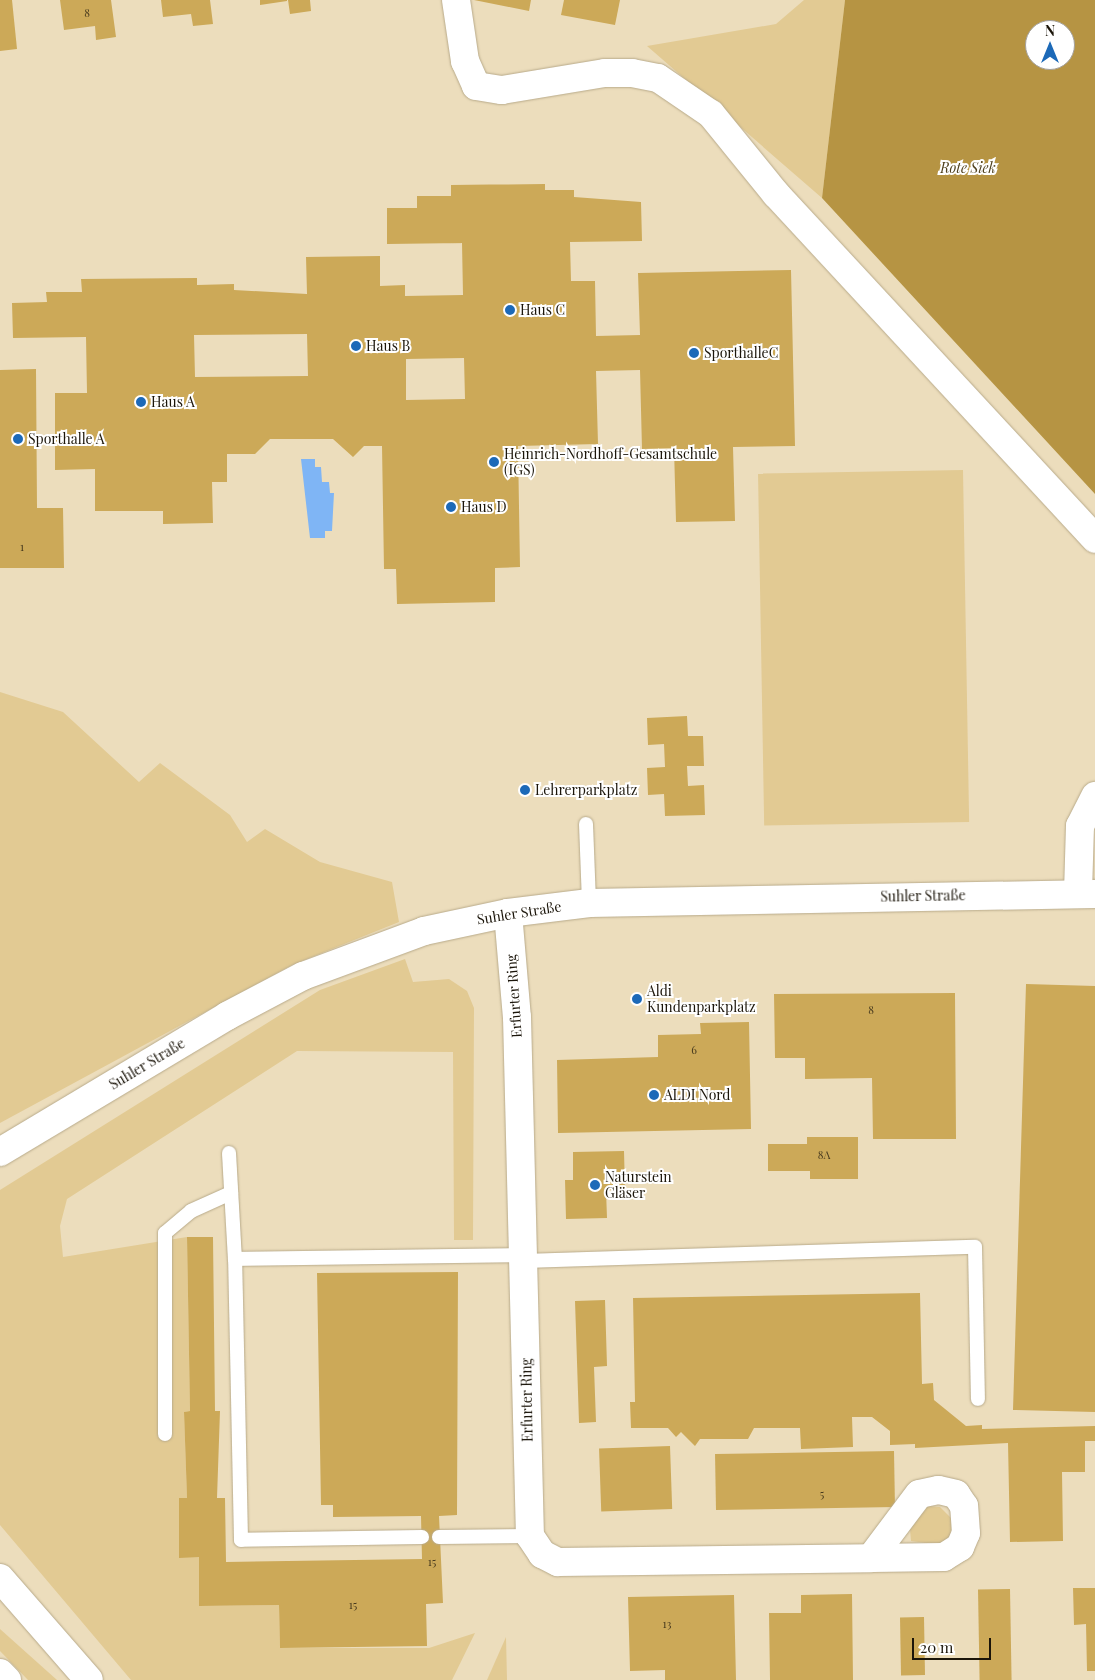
<!DOCTYPE html>
<html>
<head>
<meta charset="utf-8">
<style>
  body { margin:0 }
  #map { position:relative; width:1095px; height:1680px; overflow:hidden; background:#ecddbc; font-family:"Playfair Display",serif }
  div>[style] { position:absolute }
  .green>* { inset:0; background:#e2ca93; transform-origin:0 0 }
  .forest>* { inset:0; background:#b69443 }
  .water>* { inset:0; background:#7fb5f5 }
  .building>* { inset:0; background:#cca958; transform-origin:0 0 }
  .roads { filter:drop-shadow(0 0 1px #b8aa8a) drop-shadow(0 0 1px #b8aa8a) }
  .lane>* { height:14px; margin:-7px; padding:0 7px; transform-origin:7px; border-radius:7px; background:#fff }
  .street>* { height:28px; margin:-14px; padding:0 14px; transform-origin:14px; border-radius:14px; background:#fff }
  .secondary>* { height:28px; margin:-14px; padding:0 14px; transform-origin:14px; border-radius:14px; background:#fff }
  .dots>* { width:14px; height:14px; translate:-50% -50%; box-sizing:border-box; border:2px solid #fff; border-radius:50% }
  span { translate:-50% -50%; white-space:nowrap; text-align:center; line-height:1.15; -webkit-text-stroke:4px #fff; paint-order:stroke }
  .number-label { font-size:11px; color:#473a1e }
  .number-label span { -webkit-text-stroke-width:0 }
  .park-label { font-size:14px; color:#4f401d; font-style:italic }
  .poi-label { font-size:14px; color:#1b150a }
  .left { translate:0 -50%; text-align:left }
  .street-label { font-size:14px; color:#1b150a }
  .north { position:absolute; left:1025px; top:20px; width:50px; height:50px; box-sizing:border-box; background:#fff; border:1px solid #a4a19d; border-radius:50%; rotate:0deg; font-size:14px; font-weight:700; line-height:20px; text-align:center; color:#1b150a }
  .north::after { content:''; display:block; margin:auto; width:18px; height:22px; background:#1c69b8; clip-path:polygon(50% 0,100% 100%,50% 72%,0 100%) }
  .scale { position:absolute; left:912px; top:1638px; width:79px; height:22px; box-sizing:border-box; border:2px solid #1b150a; border-top:0; padding-left:6px; font-size:15px; line-height:18px; white-space:nowrap; color:#1b150a; -webkit-text-stroke:4px #fff; paint-order:stroke }
</style>
</head>
<body>
<div id="map">
  <div class="green">
    <i style="clip-path:polygon(804px 0,845px 0,822px 198px,647px 46px,776px 24px)"></i>
    <i style="left:963px;top:470px;width:352px;height:205px;rotate:89deg"></i>
    <i style="clip-path:polygon(0 692px,63px 712px,139px 782px,160px 763px,230px 815px,247px 842px,265px 829px,320px 862px,392px 882px,399px 922px,292px 965px,0 1123px)"></i>
    <i style="clip-path:polygon(405px 959px,413px 982px,449px 979px,467px 991px,474px 1008px,473px 1240px,454px 1240px,453px 1052px,297px 1051px,67px 1199px,60px 1226px,63px 1257px,187px 1237px,190px 1411px,184px 1412px,187px 1498px,179px 1499px,179px 1557px,199px 1557px,199px 1606px,279px 1605px,280px 1648px,429px 1648px,475px 1633px,452px 1680px,131px 1680px,0 1525px,0 1190px,320px 990px)"></i>
    <i style="clip-path:polygon(928px 1506px,940px 1507px,953px 1520px,949px 1540px,941px 1545px,911px 1541px,910px 1529px)"></i>
    <i style="clip-path:polygon(0 1629px,57px 1680px,28px 1680px,0 1651px)"></i>
    <i style="clip-path:polygon(506px 1637px,507px 1680px,487px 1680px)"></i>
  </div>
  <div class="forest">
    <i style="clip-path:polygon(evenodd,845px 0,1095px 0,1095px 494px,822px 198px,845px 0,1035px 30px,1065px 30px,1065px 60px,1035px 60px,1035px 30px)"></i>
  </div>
  <div class="water">
    <i style="clip-path:polygon(301px 459px,315px 459px,315px 467px,321px 467px,322px 482px,329px 482px,330px 493px,334px 493px,332px 531px,325px 531px,325px 538px,310px 538px)"></i>
  </div>
  <div class="building">
    <i style="clip-path:polygon(0 0,12px 0,17px 49px,0 51px)"></i>
    <i style="clip-path:polygon(60px 0,111px 0,116px 37px,96px 40px,95px 26px,64px 30px)"></i>
    <i style="clip-path:polygon(161px 0,210px 0,213px 24px,193px 26px,191px 14px,163px 17px)"></i>
    <i style="clip-path:polygon(260px 0,287px 0,287px 1px,260px 5px)"></i>
    <i style="clip-path:polygon(288px 0,310px 0,311px 11px,290px 14px)"></i>
    <i style="clip-path:polygon(474px 0,531px 0,529px 11px)"></i>
    <i style="clip-path:polygon(564px 0,620px 0,615px 25px,561px 15px)"></i>
    <i style="clip-path:polygon(evenodd,545px 184px,545px 190px,574px 190px,574px 197px,641px 202px,642px 241px,570px 242px,571px 281px,595px 281px,596px 336px,640px 335px,638px 273px,791px 270px,795px 446px,733px 447px,735px 521px,676px 522px,674px 448px,642px 449px,640px 370px,596px 371px,598px 444px,518px 446px,520px 567px,495px 568px,495px 602px,397px 604px,396px 569px,384px 569px,382px 446px,364px 446px,353px 457px,333px 439px,270px 439px,255px 454px,227px 454px,227px 482px,212px 482px,213px 523px,163px 524px,163px 511px,95px 511px,95px 469px,55px 470px,55px 393px,87px 393px,86px 337px,13px 338px,12px 303px,47px 302px,46px 292px,82px 292px,81px 279px,197px 278px,197px 285px,234px 284px,234px 290px,307px 294px,306px 257px,380px 256px,380px 286px,405px 285px,405px 296px,463px 295px,462px 243px,387px 244px,387px 208px,417px 208px,417px 196px,451px 196px,451px 185px,545px 184px,307px 334px,308px 376px,195px 377px,194px 335px,307px 334px,545px 184px,464px 358px,465px 399px,406px 400px,406px 359px,464px 358px)"></i>
    <i style="clip-path:polygon(36px 369px,37px 508px,63px 508px,64px 568px,0 568px,0 370px)"></i>
    <i style="clip-path:polygon(687px 716px,688px 736px,703px 736px,704px 766px,687px 766px,688px 786px,704px 785px,705px 815px,665px 816px,664px 794px,648px 795px,647px 768px,665px 767px,664px 744px,648px 745px,647px 718px)"></i>
    <i style="clip-path:polygon(1026px 984px,1095px 986px,1095px 1412px,1013px 1410px)"></i>
    <i style="clip-path:polygon(955px 993px,956px 1139px,873px 1139px,872px 1078px,805px 1079px,805px 1058px,775px 1058px,774px 994px)"></i>
    <i style="clip-path:polygon(749px 1022px,751px 1129px,558px 1133px,557px 1060px,658px 1057px,658px 1035px,701px 1034px,700px 1023px)"></i>
    <i style="clip-path:polygon(807px 1137px,858px 1137px,858px 1179px,810px 1179px,810px 1171px,768px 1171px,768px 1144px,807px 1144px)"></i>
    <i style="clip-path:polygon(624px 1151px,625px 1190px,606px 1190px,607px 1218px,566px 1219px,565px 1180px,573px 1180px,573px 1152px)"></i>
    <i style="clip-path:polygon(187px 1237px,213px 1237px,215px 1411px,220px 1411px,217px 1498px,225px 1498px,226px 1562px,422px 1559px,421px 1516px,333px 1517px,333px 1505px,321px 1505px,317px 1273px,458px 1272px,457px 1515px,439px 1516px,443px 1603px,426px 1604px,427px 1646px,280px 1648px,279px 1605px,199px 1606px,199px 1557px,179px 1558px,179px 1498px,187px 1498px,184px 1412px,190px 1411px)"></i>
    <i style="clip-path:polygon(920px 1293px,922px 1384px,933px 1383px,934px 1400px,966px 1426px,982px 1425px,982px 1429px,1095px 1426px,1095px 1441px,1085px 1441px,1085px 1472px,1062px 1472px,1063px 1541px,1010px 1542px,1008px 1443px,915px 1448px,915px 1444px,890px 1445px,890px 1431px,872px 1417px,852px 1417px,853px 1447px,801px 1449px,800px 1428px,754px 1428px,748px 1439px,700px 1439px,695px 1446px,681px 1432px,676px 1437px,668px 1428px,631px 1428px,630px 1402px,635px 1402px,633px 1298px)"></i>
    <i style="clip-path:polygon(605px 1300px,607px 1366px,594px 1367px,596px 1422px,579px 1423px,575px 1301px)"></i>
    <i style="left:670px;top:1446px;width:63px;height:71px;rotate:88deg"></i>
    <i style="left:894px;top:1451px;width:56px;height:179px;rotate:89deg"></i>
    <i style="clip-path:polygon(1073px 1588px,1095px 1588px,1095px 1671px,1087px 1671px,1086px 1624px,1074px 1625px)"></i>
    <i style="left:1010px;top:1589px;width:91px;height:32px;rotate:89deg"></i>
    <i style="clip-path:polygon(852px 1594px,853px 1680px,770px 1680px,769px 1613px,801px 1613px,801px 1595px)"></i>
    <i style="clip-path:polygon(734px 1595px,736px 1680px,665px 1680px,665px 1670px,630px 1671px,628px 1597px)"></i>
    <i style="left:924px;top:1617px;width:58px;height:24px;rotate:89deg"></i>
  </div>
  <div class="roads">
    <div class="lane">
      <i style="left:586px;top:824px;width:79px;rotate:87.8deg"></i>
      <i style="left:229px;top:1153px;width:106px;rotate:86.8deg"></i>
      <i style="left:523px;top:1261px;width:452px;rotate:-1.8deg"></i>
      <i style="left:975px;top:1247px;width:152px;rotate:88.9deg"></i>
      <i style="left:165px;top:1434px;width:201px;rotate:-90deg"></i>
      <i style="left:165px;top:1233px;width:34px;rotate:-40deg"></i>
      <i style="left:191px;top:1211px;width:44px;rotate:-24.2deg"></i>
      <i style="left:422px;top:1537px;width:181px;rotate:179.1deg"></i>
      <i style="left:241px;top:1540px;width:281px;rotate:-91.2deg"></i>
      <i style="left:235px;top:1259px;width:288px;rotate:-0.8deg"></i>
      <i style="left:439px;top:1537px;width:91px;rotate:-0.6deg"></i>
    </div>
    <div class="street">
      <i style="left:456px;top:0;width:62px;rotate:81.6deg"></i>
      <i style="left:465px;top:61px;width:27px;rotate:66deg"></i>
      <i style="left:476px;top:86px;width:26px;rotate:9deg"></i>
      <i style="left:502px;top:90px;width:104px;rotate:-9.4deg"></i>
      <i style="left:605px;top:73px;width:27px"></i>
      <i style="left:632px;top:73px;width:26px;rotate:11deg"></i>
      <i style="left:658px;top:78px;width:64px;rotate:34.2deg"></i>
      <i style="left:711px;top:114px;width:103px;rotate:50.9deg"></i>
      <i style="left:776px;top:194px;width:470px;rotate:47.2deg"></i>
      <i style="left:1078px;top:893px;width:67px;rotate:-88.3deg"></i>
      <i style="left:1080px;top:826px;width:34px;rotate:-63deg"></i>
      <i style="left:508px;top:913px;width:104px;rotate:85.1deg"></i>
      <i style="left:517px;top:1017px;width:519px;rotate:88.57deg"></i>
      <i style="left:530px;top:1536px;width:22px;rotate:56deg"></i>
      <i style="left:542px;top:1554px;width:18px;rotate:27deg"></i>
      <i style="left:558px;top:1562px;width:313px;rotate:-0.7deg"></i>
      <i style="left:871px;top:1558px;width:73px;rotate:-0.8deg"></i>
      <i style="left:944px;top:1557px;width:19px;rotate:-32deg"></i>
      <i style="left:960px;top:1547px;width:15px;rotate:-67deg"></i>
      <i style="left:966px;top:1533px;width:27px;rotate:-94deg"></i>
      <i style="left:964px;top:1506px;width:14px;rotate:-124deg"></i>
      <i style="left:956px;top:1494px;width:18px;rotate:-167deg"></i>
      <i style="left:938px;top:1490px;width:19px;rotate:168deg"></i>
      <i style="left:919px;top:1494px;width:80px;rotate:126.9deg"></i>
      <i style="left:0;top:1152px;width:265px;rotate:-30.9deg"></i>
      <i style="left:227px;top:1016px;width:86px;rotate:-27.8deg"></i>
      <i style="left:303px;top:976px;width:129px;rotate:-20.4deg"></i>
      <i style="left:424px;top:931px;width:86px;rotate:-12.1deg"></i>
      <i style="left:508px;top:913px;width:82px;rotate:-7deg"></i>
      <i style="left:589px;top:903px;width:506px;rotate:-1.02deg"></i>
    </div>
    <div class="secondary">
      <i style="left:0;top:1578px;width:135px;rotate:48.9deg"></i>
      <i style="left:0;top:1673px;width:10px;rotate:45deg"></i>
    </div>
  </div>
  <div class="dots">
    <i style="left:510px;top:310px;background:#1c69b8"></i>
    <i style="left:356px;top:346px;background:#1c69b8"></i>
    <i style="left:694px;top:353px;background:#1c69b8"></i>
    <i style="left:141px;top:402px;background:#1c69b8"></i>
    <i style="left:18px;top:439px;background:#1c69b8"></i>
    <i style="left:494px;top:462px;background:#1c69b8"></i>
    <i style="left:451px;top:507px;background:#1c69b8"></i>
    <i style="left:525px;top:790px;background:#1c69b8"></i>
    <i style="left:637px;top:999px;background:#1c69b8"></i>
    <i style="left:654px;top:1095px;background:#1c69b8"></i>
    <i style="left:595px;top:1185px;background:#1c69b8"></i>
  </div>
  <div class="number-label">
    <span style="left:87px;top:13px">8</span>
    <span style="left:22px;top:547px">1</span>
    <span style="left:871px;top:1010px">8</span>
    <span style="left:694px;top:1050px">6</span>
    <span style="left:824px;top:1155px">8A</span>
    <span style="left:822px;top:1494px">5</span>
    <span style="left:432px;top:1562px">15</span>
    <span style="left:353px;top:1605px">15</span>
    <span style="left:667px;top:1624px">13</span>
  </div>
  <div class="park-label">
    <span style="left:968px;top:168px">Rote Siek</span>
  </div>
  <div class="poi-label">
    <span class="left" style="left:520px;top:310px">Haus C</span>
    <span class="left" style="left:366px;top:346px">Haus B</span>
    <span class="left" style="left:704px;top:353px">SporthalleC</span>
    <span class="left" style="left:151px;top:402px">Haus A</span>
    <span class="left" style="left:28px;top:439px">Sporthalle A</span>
    <span class="left" style="left:504px;top:462px">Heinrich-Nordhoff-Gesamtschule<br>(IGS)</span>
    <span class="left" style="left:461px;top:507px">Haus D</span>
    <span class="left" style="left:535px;top:790px">Lehrerparkplatz</span>
    <span class="left" style="left:647px;top:999px">Aldi<br>Kundenparkplatz</span>
    <span class="left" style="left:664px;top:1095px">ALDI Nord</span>
    <span class="left" style="left:605px;top:1185px">Naturstein<br>Gläser</span>
  </div>
  <div class="street-label">
    <span style="left:923px;top:896px;rotate:-1deg">Suhler Straße</span>
    <span style="left:519px;top:913px;rotate:-9deg">Suhler Straße</span>
    <span style="left:514px;top:996px;rotate:-94deg">Erfurter Ring</span>
    <span style="left:147px;top:1064px;rotate:-31deg">Suhler Straße</span>
    <span style="left:527px;top:1400px;rotate:-91deg">Erfurter Ring</span>
  </div>
  <div class="north">N</div>
  <div class="scale">20 m</div>
</div>
</body>
</html>
